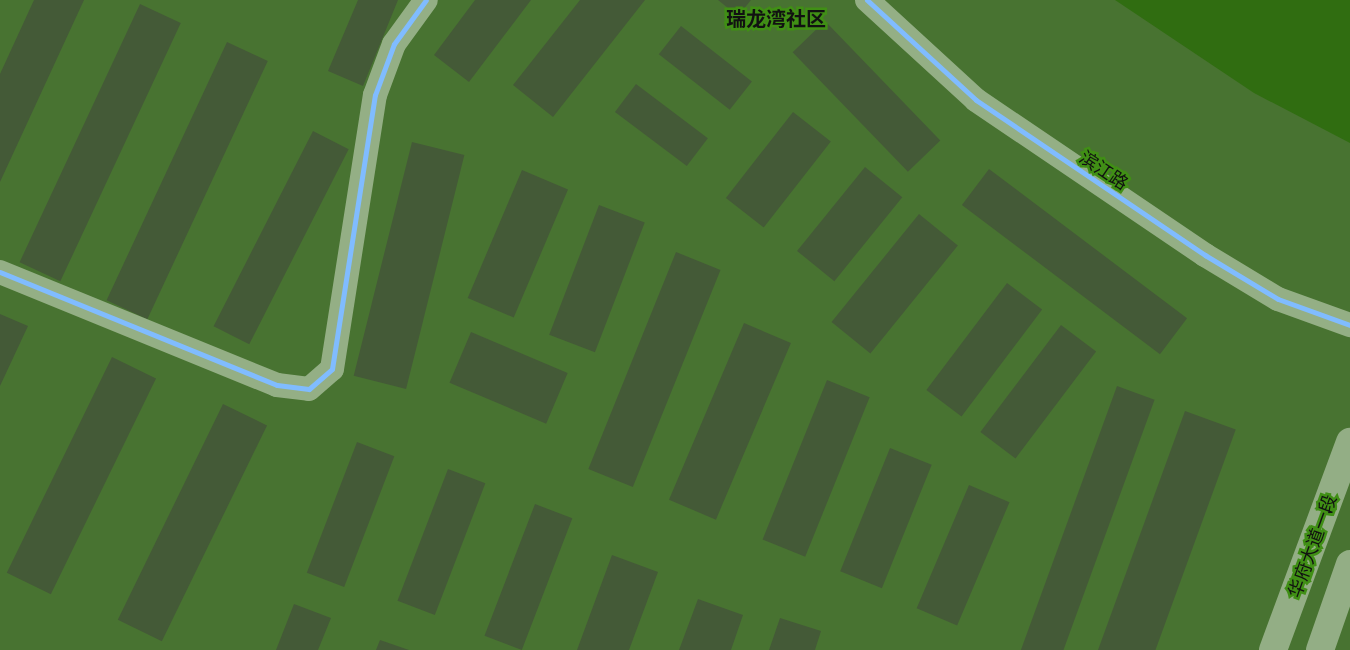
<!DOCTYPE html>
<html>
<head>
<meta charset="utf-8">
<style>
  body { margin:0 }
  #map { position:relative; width:1350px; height:650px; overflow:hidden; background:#487331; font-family:Barlow,"Noto Sans SC",sans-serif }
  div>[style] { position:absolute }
  .water>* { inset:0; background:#306d11 }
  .building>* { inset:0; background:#445a37; transform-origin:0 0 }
  .minor>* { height:24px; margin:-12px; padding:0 12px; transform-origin:12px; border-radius:12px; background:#94af85 }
  .major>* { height:28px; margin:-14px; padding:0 14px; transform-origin:14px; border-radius:14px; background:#93ae85 }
  .cycleway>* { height:5px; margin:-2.5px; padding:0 2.5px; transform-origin:2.5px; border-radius:2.5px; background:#80bcff }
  span { translate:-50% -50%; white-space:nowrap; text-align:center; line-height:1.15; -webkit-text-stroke:5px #408f15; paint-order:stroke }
  .street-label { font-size:18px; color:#111 }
  .quarter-label { font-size:20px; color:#111; font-weight:700 }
</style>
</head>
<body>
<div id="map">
  <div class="water">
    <i style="clip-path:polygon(1115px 0,1350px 0,1350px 143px,1254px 93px)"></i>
  </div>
  <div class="building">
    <i style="clip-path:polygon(34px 0,84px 0,0 182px,0 74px)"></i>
    <i style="clip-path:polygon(358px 0,398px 0,363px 86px,328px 71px)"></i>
    <i style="clip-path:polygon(475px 0,531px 0,469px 82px,434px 55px)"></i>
    <i style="clip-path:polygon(580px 0,645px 0,553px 117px,513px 85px)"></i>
    <i style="clip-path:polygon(718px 0,751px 0,738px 16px)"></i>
    <i style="left:140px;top:4px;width:45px;height:285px;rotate:25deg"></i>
    <i style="left:825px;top:21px;width:166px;height:45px;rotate:46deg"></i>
    <i style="left:681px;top:26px;width:90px;height:36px;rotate:38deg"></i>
    <i style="left:227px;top:42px;width:45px;height:285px;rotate:25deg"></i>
    <i style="left:636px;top:84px;width:90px;height:35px;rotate:37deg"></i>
    <i style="left:793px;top:112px;width:48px;height:109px;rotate:38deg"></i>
    <i style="left:313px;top:131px;width:40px;height:219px;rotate:27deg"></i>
    <i style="left:412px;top:142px;width:54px;height:241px;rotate:14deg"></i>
    <i style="left:865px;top:167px;width:48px;height:108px;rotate:39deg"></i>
    <i style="left:989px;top:169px;width:248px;height:45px;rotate:37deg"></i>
    <i style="left:522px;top:170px;width:50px;height:139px;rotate:23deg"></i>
    <i style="left:599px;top:205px;width:49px;height:139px;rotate:21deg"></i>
    <i style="left:919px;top:214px;width:50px;height:139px;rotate:39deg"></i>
    <i style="left:676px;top:252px;width:48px;height:234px;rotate:22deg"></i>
    <i style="left:1007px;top:283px;width:44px;height:134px;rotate:37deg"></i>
    <i style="clip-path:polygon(0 314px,28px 326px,0 386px)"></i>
    <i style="left:744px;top:323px;width:51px;height:192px;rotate:23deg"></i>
    <i style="left:1061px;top:325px;width:44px;height:134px;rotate:37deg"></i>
    <i style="left:471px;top:332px;width:105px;height:55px;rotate:23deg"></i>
    <i style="left:112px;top:357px;width:49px;height:240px;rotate:26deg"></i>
    <i style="left:827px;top:380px;width:46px;height:172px;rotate:22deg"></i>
    <i style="left:1117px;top:386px;width:40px;height:282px;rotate:20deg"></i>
    <i style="left:223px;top:404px;width:49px;height:240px;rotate:26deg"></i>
    <i style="left:1185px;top:411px;width:54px;height:255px;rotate:20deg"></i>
    <i style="left:357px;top:442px;width:40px;height:140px;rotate:21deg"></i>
    <i style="left:890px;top:448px;width:45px;height:133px;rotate:22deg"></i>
    <i style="left:448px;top:469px;width:40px;height:141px;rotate:21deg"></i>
    <i style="left:969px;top:485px;width:44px;height:134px;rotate:23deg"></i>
    <i style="left:535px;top:504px;width:40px;height:141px;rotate:21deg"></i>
    <i style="clip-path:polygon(612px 555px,658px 572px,629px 650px,577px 650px)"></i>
    <i style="clip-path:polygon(698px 599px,743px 615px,731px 650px,679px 650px)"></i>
    <i style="clip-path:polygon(294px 604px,331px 618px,318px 650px,276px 650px)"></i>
    <i style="clip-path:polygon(780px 618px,821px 631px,815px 650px,769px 650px)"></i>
    <i style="clip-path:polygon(380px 640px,409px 650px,376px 650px)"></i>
  </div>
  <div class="minor">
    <i style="left:867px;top:0;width:148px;rotate:42.5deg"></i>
    <i style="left:976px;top:100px;width:277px;rotate:34.1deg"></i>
    <i style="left:1205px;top:255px;width:85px;rotate:31.1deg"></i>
    <i style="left:1278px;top:299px;width:77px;rotate:19.9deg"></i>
    <i style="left:0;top:272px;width:299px;rotate:22.2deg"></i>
    <i style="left:277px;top:385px;width:32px;rotate:7deg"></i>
    <i style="left:309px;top:389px;width:30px;rotate:-41deg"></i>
    <i style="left:332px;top:369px;width:277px;rotate:-81.1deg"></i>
    <i style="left:375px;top:95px;width:54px;rotate:-69.6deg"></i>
    <i style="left:394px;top:44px;width:54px;rotate:-54deg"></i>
  </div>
  <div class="major">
    <i style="left:1273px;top:650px;width:222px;rotate:-69.7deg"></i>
    <i style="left:1320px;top:650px;width:91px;rotate:-70.8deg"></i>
  </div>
  <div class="cycleway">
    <i style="left:867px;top:0;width:148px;rotate:42.5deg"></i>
    <i style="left:976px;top:100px;width:277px;rotate:34.1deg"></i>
    <i style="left:1205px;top:255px;width:85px;rotate:31.1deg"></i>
    <i style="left:1278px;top:299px;width:77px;rotate:19.9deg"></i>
    <i style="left:0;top:272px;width:299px;rotate:22.2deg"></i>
    <i style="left:277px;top:385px;width:32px;rotate:7deg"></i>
    <i style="left:309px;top:389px;width:30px;rotate:-41deg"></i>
    <i style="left:332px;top:369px;width:277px;rotate:-81.1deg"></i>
    <i style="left:375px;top:95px;width:54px;rotate:-69.6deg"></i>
    <i style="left:394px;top:44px;width:54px;rotate:-54deg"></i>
  </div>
  <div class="street-label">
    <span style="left:1104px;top:170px;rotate:34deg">滨江路</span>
    <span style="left:1312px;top:546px;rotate:-70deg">华府大道一段</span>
  </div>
  <div class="quarter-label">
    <span style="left:776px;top:18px">瑞龙湾社区</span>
  </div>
</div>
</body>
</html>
